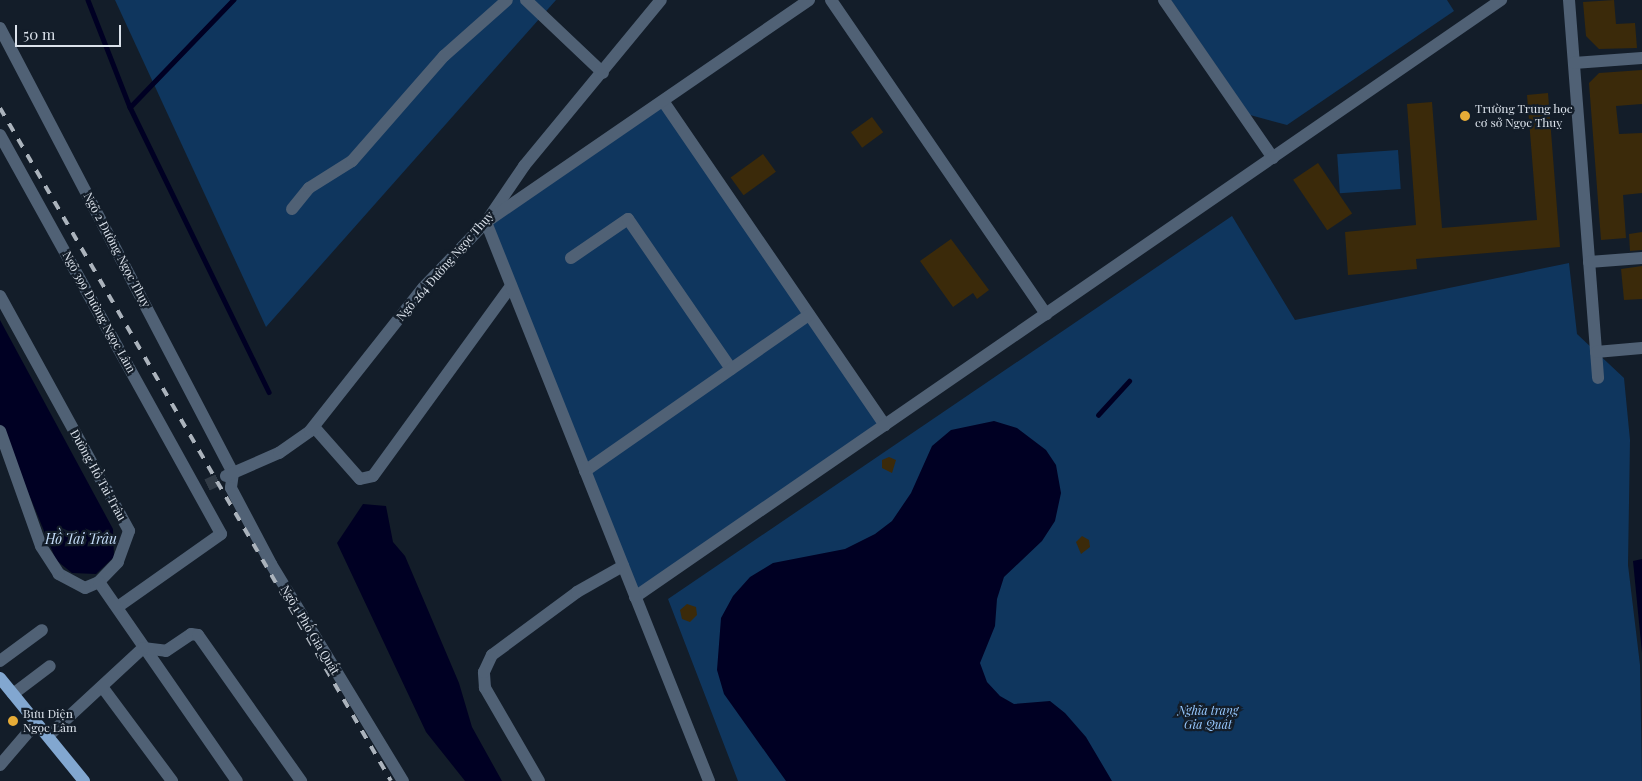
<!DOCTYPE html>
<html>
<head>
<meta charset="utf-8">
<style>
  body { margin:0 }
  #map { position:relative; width:1642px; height:781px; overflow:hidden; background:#131d29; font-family:"Playfair Display",serif }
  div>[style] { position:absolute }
  .green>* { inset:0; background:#0f365e; transform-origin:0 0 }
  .water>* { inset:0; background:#000023 }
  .stream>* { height:4.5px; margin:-2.25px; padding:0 2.25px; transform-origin:2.25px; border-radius:2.25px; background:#000023 }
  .building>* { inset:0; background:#3b2a0a; transform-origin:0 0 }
  .minor-tunnel>* { height:12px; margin-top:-6px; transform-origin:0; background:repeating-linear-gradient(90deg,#313b46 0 12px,transparent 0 18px) }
  .minor>* { height:12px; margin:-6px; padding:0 6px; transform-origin:6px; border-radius:6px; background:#506175 }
  .major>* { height:12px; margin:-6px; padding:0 6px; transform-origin:6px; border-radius:6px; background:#82a7d0 }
  .rail>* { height:4px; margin-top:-2px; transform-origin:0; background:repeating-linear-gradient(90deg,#abb3bc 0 9px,transparent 0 18px) }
  .dots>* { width:14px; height:14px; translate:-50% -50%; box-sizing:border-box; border:2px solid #131d29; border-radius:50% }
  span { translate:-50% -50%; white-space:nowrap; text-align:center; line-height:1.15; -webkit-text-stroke:4.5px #131d29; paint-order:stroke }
  .poi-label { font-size:12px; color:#dbe2eb }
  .left { translate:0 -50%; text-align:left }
  .street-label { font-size:12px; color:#dbe2eb }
  .park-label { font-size:12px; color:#97c8fe; font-style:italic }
  .water-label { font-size:14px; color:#c4dcf8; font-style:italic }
  .scale { position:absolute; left:15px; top:25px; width:106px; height:22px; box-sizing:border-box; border:2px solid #dbe2eb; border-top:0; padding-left:6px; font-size:15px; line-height:18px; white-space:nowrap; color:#dbe2eb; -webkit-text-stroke:4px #131d29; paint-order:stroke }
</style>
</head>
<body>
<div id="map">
  <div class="green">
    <i style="clip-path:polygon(115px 0,556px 0,266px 327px)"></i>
    <i style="clip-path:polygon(1171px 0,1447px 0,1454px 11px,1287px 125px,1250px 115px)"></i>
    <i style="clip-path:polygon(663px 101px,885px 425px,635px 597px,486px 222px)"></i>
    <i style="left:1398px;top:150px;width:39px;height:61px;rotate:86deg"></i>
    <i style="clip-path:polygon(1232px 216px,1295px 320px,1569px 263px,1577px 334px,1624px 378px,1630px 440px,1628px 565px,1640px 665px,1642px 781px,738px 781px,668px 599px)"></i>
  </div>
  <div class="water">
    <i style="clip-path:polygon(0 320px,113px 529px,114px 557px,96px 574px,72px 573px,56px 560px,0 424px)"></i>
    <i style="clip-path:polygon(994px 421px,1017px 428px,1046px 450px,1056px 465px,1061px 493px,1055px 521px,1042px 541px,1004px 577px,997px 599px,995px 626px,980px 663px,987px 682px,1000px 696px,1014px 704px,1050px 701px,1065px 713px,1086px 737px,1112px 781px,786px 781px,724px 694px,717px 670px,721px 618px,733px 596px,750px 577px,773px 563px,845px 549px,875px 534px,892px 521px,911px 493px,932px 446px,951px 430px)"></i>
    <i style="clip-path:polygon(363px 504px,386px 506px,393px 542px,405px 556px,459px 683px,472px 727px,502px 781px,465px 781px,426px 732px,337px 543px)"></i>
    <i style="clip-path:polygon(1642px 559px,1642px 653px,1633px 561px)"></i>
  </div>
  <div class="stream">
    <i style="left:88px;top:0;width:115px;rotate:68.6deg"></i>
    <i style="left:130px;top:107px;width:317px;rotate:64deg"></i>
    <i style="left:130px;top:107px;width:149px;rotate:-46.1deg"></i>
    <i style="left:1098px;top:415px;width:46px;rotate:-47.6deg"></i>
  </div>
  <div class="building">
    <i style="clip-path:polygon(1614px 0,1616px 24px,1635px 23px,1637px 48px,1599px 49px,1586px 36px,1583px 2px)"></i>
    <i style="clip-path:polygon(1642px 70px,1642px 104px,1616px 106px,1619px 134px,1642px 133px,1642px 193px,1623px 195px,1626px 238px,1601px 240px,1589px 83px,1599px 73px)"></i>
    <i style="clip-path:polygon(1548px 93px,1560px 247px,1416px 259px,1417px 269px,1348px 275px,1345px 232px,1416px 225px,1407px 104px,1432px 102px,1442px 228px,1537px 220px,1527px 95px)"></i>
    <i style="left:872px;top:117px;width:19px;height:26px;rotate:54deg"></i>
    <i style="left:763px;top:154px;width:22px;height:40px;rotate:54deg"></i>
    <i style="left:1318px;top:163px;width:61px;height:30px;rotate:56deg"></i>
    <i style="clip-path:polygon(1642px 232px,1642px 250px,1630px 251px,1629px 234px)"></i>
    <i style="clip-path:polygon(951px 239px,989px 290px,977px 299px,973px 293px,953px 307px,920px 261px)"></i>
    <i style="clip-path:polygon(1642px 266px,1642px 299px,1624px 300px,1621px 269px)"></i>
    <i style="clip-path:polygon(889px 457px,896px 460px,892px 473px,882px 468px,882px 460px)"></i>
    <i style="clip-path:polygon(1082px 536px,1089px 540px,1090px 547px,1081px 554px,1076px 542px)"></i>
    <i style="clip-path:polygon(687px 604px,696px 607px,697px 615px,690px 622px,682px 619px,680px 610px)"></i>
  </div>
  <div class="minor-tunnel">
    <i style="left:207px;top:485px;width:19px;rotate:-25deg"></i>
  </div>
  <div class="minor">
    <i style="left:526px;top:0;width:106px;rotate:43.5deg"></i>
    <i style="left:831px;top:0;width:381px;rotate:55.6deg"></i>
    <i style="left:1164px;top:0;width:192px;rotate:55.4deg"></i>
    <i style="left:1569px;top:0;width:379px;rotate:85.6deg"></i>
    <i style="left:0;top:28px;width:502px;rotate:62.36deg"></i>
    <i style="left:233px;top:473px;width:15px;rotate:98deg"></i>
    <i style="left:231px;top:488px;width:86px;rotate:62.2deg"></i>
    <i style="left:271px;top:564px;width:254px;rotate:58.7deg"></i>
    <i style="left:1574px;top:63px;width:68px;rotate:-4.2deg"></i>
    <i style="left:663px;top:101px;width:393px;rotate:55.6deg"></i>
    <i style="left:0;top:135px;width:456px;rotate:61deg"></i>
    <i style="left:221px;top:534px;width:125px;rotate:144.8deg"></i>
    <i style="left:292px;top:209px;width:27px;rotate:-51deg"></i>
    <i style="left:309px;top:188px;width:51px;rotate:-32.1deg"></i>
    <i style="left:352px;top:161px;width:140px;rotate:-48.8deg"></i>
    <i style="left:444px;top:56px;width:84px;rotate:-41.6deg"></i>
    <i style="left:571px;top:258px;width:69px;rotate:-34.4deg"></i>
    <i style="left:628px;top:219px;width:182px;rotate:55.5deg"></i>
    <i style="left:1589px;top:262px;width:53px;rotate:-4.3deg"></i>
    <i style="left:0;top:296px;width:268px;rotate:61.2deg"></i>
    <i style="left:129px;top:531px;width:33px;rotate:110deg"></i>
    <i style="left:118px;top:562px;width:28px;rotate:134deg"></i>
    <i style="left:99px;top:582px;width:15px;rotate:157deg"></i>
    <i style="left:85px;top:588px;width:30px;rotate:-152deg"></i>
    <i style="left:59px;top:574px;width:33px;rotate:-123deg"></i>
    <i style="left:41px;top:546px;width:122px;rotate:-109.6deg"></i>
    <i style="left:1596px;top:352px;width:46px;rotate:-5deg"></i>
    <i style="left:314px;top:427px;width:69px;rotate:48.5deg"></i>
    <i style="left:360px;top:479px;width:13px;rotate:-13deg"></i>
    <i style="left:373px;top:476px;width:235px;rotate:-54deg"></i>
    <i style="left:585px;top:471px;width:273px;rotate:-34.9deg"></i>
    <i style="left:226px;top:476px;width:58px;rotate:-23.5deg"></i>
    <i style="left:279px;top:453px;width:38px;rotate:-35deg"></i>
    <i style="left:310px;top:431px;width:182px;rotate:-51.7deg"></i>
    <i style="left:423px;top:288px;width:91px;rotate:-46.3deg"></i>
    <i style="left:486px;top:222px;width:68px;rotate:-55.8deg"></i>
    <i style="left:524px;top:166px;width:215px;rotate:-50.5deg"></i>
    <i style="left:99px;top:582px;width:242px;rotate:55.3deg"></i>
    <i style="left:635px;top:597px;width:1052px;rotate:-34.58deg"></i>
    <i style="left:143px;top:648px;width:23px;rotate:7deg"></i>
    <i style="left:166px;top:651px;width:30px;rotate:-34deg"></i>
    <i style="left:191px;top:634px;width:7px;rotate:8deg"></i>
    <i style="left:198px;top:635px;width:179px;rotate:54.8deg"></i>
    <i style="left:0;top:661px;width:52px;rotate:-36.4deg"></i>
    <i style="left:103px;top:688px;width:116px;rotate:53.4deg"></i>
    <i style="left:13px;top:694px;width:46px;rotate:-37.1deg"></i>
    <i style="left:48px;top:736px;width:129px;rotate:-42.8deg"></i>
    <i style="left:0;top:765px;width:55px;rotate:-49.4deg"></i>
    <i style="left:539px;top:781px;width:108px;rotate:-120.1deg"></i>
    <i style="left:485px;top:688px;width:16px;rotate:-94deg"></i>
    <i style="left:484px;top:672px;width:19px;rotate:-65deg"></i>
    <i style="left:492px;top:655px;width:106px;rotate:-36.5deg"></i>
    <i style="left:577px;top:592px;width:53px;rotate:-29.5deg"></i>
    <i style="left:709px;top:781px;width:602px;rotate:-111.75deg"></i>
    <i style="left:486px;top:222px;width:392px;rotate:-34.5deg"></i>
  </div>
  <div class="major">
    <i style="left:0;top:678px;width:133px;rotate:50.8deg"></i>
  </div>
  <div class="rail">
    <i style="left:0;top:108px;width:778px;rotate:59.84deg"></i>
  </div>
  <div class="dots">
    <i style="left:1465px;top:116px;background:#e7ac37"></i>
    <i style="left:13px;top:721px;background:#e7ac37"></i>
  </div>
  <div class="poi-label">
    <span class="left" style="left:1475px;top:116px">Trường Trung học<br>cơ sở Ngọc Thuỵ</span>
    <span class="left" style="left:23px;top:721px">Bưu Điện<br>Ngọc Lâm</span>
  </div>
  <div class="street-label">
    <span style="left:117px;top:250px;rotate:62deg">Ngõ 2 Đường Ngọc Thụy</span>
    <span style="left:445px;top:266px;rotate:-49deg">Ngõ 264 Đường Ngọc Thụy</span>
    <span style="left:99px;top:312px;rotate:61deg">Ngõ 399 Đường Ngọc Lâm</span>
    <span style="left:98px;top:475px;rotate:61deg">Đường Hồ Tai Trâu</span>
    <span style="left:310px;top:630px;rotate:59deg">Ngõ 1 Phố Gia Quất</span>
  </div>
  <div class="park-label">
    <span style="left:1208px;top:718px">Nghĩa trang<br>Gia Quất</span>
  </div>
  <div class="water-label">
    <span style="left:81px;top:539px">Hồ Tai Trâu</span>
  </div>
  <div class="scale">50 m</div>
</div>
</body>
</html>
